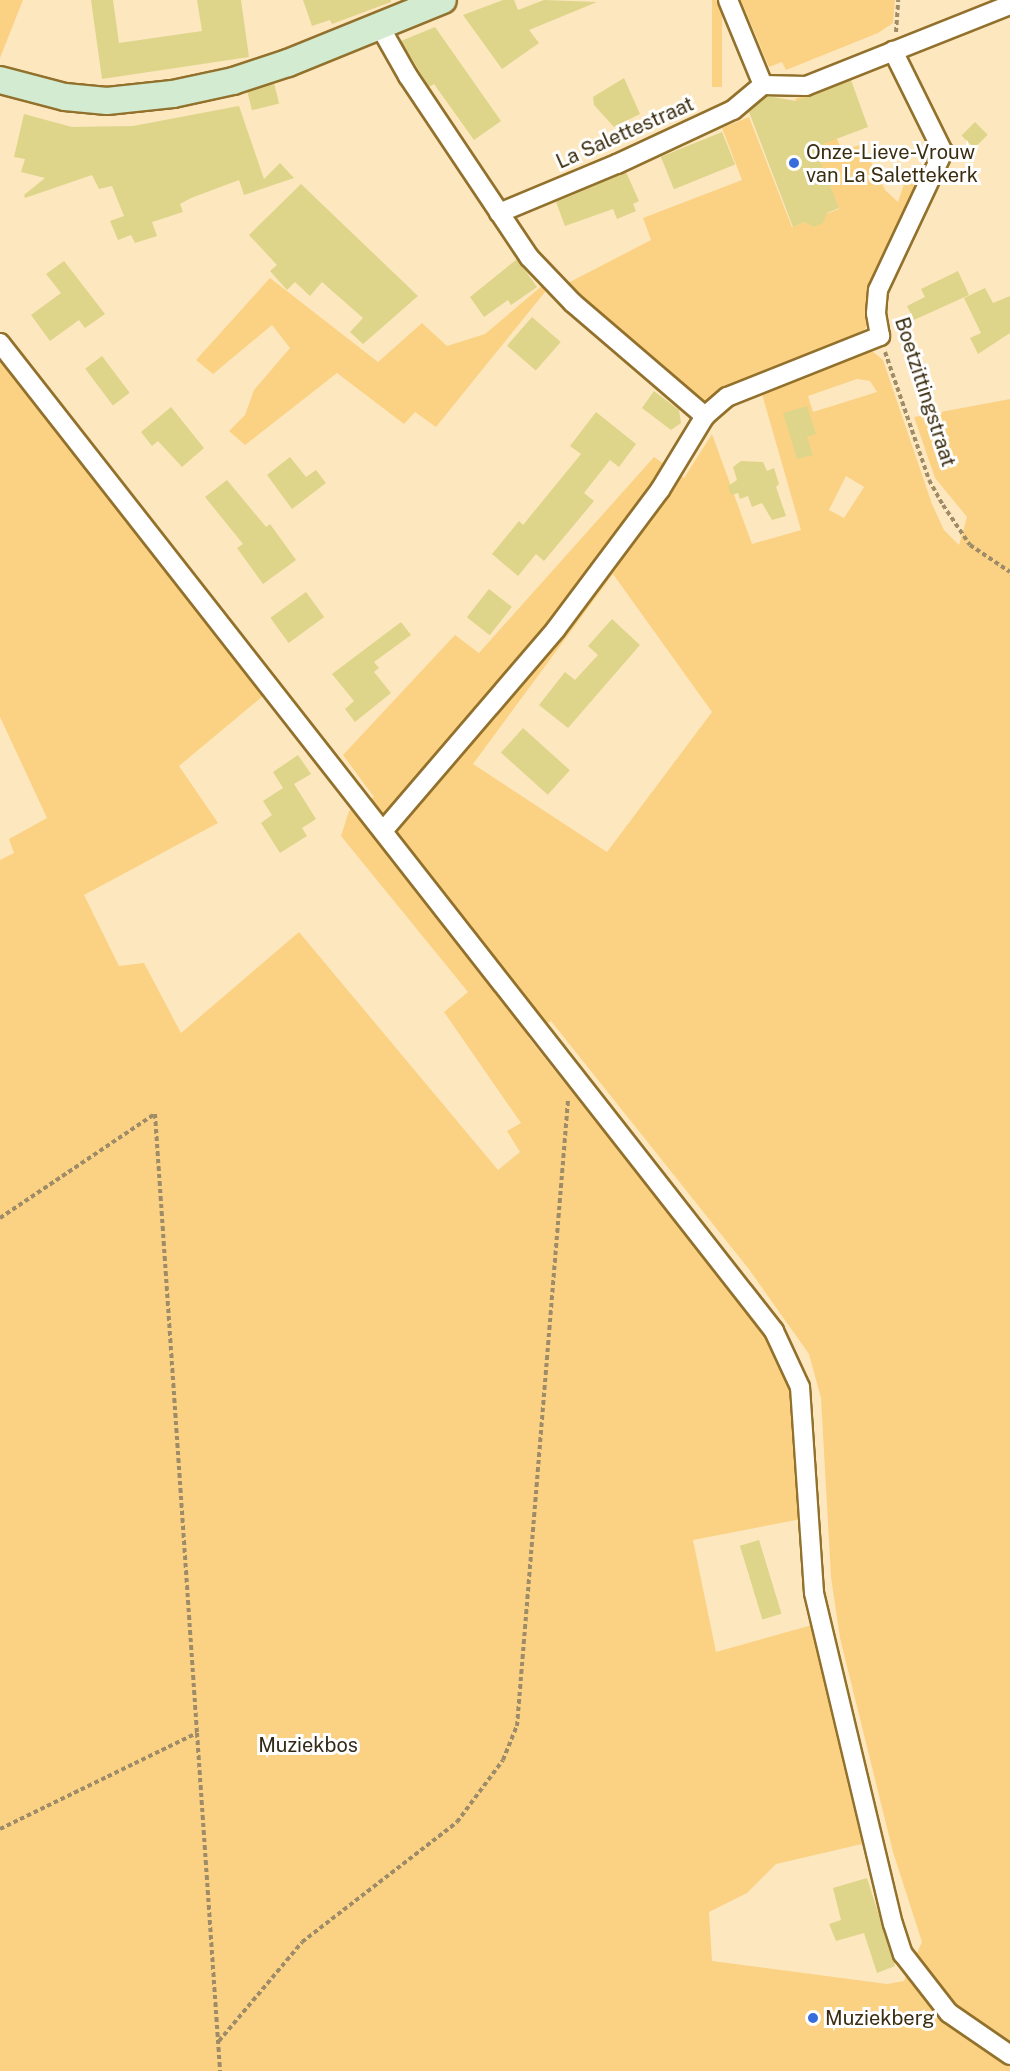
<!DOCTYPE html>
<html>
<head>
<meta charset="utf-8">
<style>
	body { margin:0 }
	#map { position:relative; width:1010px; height:2071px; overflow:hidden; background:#fde7bf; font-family:"Public Sans",sans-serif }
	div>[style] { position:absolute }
	.green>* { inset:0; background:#fbd284; transform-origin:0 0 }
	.building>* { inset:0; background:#ded58a; transform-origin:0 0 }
	.path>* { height:4px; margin-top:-2px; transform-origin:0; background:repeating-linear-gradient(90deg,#9e8c69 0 4.5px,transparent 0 7.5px) }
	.roads { filter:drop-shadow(2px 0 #92712c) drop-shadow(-2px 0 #92712c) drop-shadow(0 2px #92712c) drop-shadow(0 -2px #92712c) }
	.street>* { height:18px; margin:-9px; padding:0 9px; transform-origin:9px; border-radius:9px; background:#fff }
	.secondary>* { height:26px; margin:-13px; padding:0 13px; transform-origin:13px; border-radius:13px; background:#d3ecd1 }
	.dots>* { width:16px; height:16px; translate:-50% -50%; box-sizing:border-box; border:3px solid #fff; border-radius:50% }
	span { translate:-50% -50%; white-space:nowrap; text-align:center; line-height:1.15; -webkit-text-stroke:6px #fff; paint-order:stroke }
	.street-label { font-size:20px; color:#3b2d10 }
	.poi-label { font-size:20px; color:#3b2d10 }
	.left { translate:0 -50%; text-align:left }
	.park-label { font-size:20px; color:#332a18 }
</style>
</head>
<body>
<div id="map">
	<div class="green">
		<div style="clip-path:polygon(0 0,23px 0,0 58px)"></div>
		<div style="left:712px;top:0;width:10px;height:87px"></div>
		<div style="clip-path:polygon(741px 0,895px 0,893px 23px,878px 33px,786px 70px,782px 62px,769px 67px)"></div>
		<div style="clip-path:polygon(817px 90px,842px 151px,862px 144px,885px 190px,898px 202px,908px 172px,926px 179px,871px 321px,860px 335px,705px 402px,566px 284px,651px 240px,643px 218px,742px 180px,722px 128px,749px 117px,792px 227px,839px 209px,795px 99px)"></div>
		<div style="clip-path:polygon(270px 278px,378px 362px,422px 323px,447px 346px,485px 334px,543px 285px,545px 292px,436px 427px,415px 412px,404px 424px,337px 373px,245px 445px,229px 431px,245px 415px,254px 390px,290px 348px,272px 325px,213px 374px,196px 360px)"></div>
		<div style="clip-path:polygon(evenodd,872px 351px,883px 360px,932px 504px,944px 530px,959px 545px,967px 517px,935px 478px,914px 417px,1010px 399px,1010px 2071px,0 2071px,0 860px,14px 853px,9px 839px,47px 818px,0 717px,0 352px,263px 696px,179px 766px,218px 823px,84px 895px,119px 966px,144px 963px,181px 1033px,299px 932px,498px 1170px,520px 1152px,507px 1131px,521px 1123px,444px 1012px,468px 992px,341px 836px,349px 811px,374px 797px,343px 755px,455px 635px,479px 653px,654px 457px,684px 478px,712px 434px,752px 544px,801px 530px,762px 394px,872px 351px,857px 379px,870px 381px,877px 392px,813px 412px,808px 396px,857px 379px,872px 351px,846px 476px,864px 487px,844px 518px,829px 510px,846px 476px,872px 351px,613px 574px,712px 712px,607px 852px,473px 764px,613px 574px,872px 351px,551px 1021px,748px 1268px,809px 1354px,821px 1398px,831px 1577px,840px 1638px,893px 1852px,922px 1942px,904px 1981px,887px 1984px,712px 1961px,709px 1912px,747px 1893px,776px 1864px,862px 1844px,812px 1625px,716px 1652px,693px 1540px,801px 1519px,793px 1393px,783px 1363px,763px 1332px,528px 1037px,551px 1021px)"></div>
	</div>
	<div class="building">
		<div style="clip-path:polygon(91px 0,113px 0,119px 43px,202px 31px,197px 0,241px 0,249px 57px,102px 79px)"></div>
		<div style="clip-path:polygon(303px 0,391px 0,391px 2px,332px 24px,330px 20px,312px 26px)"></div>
		<div style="clip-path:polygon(503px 0,514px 0,518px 10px,544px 0,597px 2px,529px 30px,539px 43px,502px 69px,463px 15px)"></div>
		<div style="clip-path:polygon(435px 27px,501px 121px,474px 140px,434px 84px,429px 87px,401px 41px)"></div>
		<div style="clip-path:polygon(624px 78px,640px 114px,614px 127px,594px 105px,593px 97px)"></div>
		<div style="clip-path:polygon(851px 80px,868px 127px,815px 147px,839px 208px,827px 213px,823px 223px,814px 227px,805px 222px,793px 227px,749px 112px,767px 96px,796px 101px)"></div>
		<div style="left:274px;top:83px;width:21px;height:28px;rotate:76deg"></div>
		<div style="clip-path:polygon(239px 106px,264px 179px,280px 163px,294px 178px,244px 195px,239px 180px,191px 198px,180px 204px,183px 212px,152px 222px,157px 236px,135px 243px,131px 235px,118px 240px,110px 221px,124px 216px,112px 186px,99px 189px,92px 175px,25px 198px,24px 195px,45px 178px,21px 172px,25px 159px,14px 157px,24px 114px,72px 127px,133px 126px)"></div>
		<div style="left:975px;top:122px;width:18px;height:19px;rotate:45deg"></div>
		<div style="left:722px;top:132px;width:35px;height:66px;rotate:68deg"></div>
		<div style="clip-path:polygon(626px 172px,639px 201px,633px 204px,636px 211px,617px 219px,613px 209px,565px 226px,556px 202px)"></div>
		<div style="clip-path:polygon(301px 184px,418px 296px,363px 344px,350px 332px,363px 318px,322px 282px,310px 296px,295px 282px,287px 290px,270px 271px,277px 265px,249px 235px)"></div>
		<div style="clip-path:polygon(517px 259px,537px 287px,511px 305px,508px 300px,484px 317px,470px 297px)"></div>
		<div style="clip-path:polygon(64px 261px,105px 314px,85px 328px,79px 320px,50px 341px,31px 315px,61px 293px,46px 274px)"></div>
		<div style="clip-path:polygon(958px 271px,969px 295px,914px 320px,907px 306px,925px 297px,921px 289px)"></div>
		<div style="clip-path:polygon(985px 288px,993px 303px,1010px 296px,1010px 333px,978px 354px,970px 338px,981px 333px,964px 298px)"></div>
		<div style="left:532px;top:317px;width:38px;height:38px;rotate:41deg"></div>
		<div style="left:102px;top:356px;width:46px;height:21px;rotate:53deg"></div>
		<div style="clip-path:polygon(654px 391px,679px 410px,681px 423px,671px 430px,642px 408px)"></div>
		<div style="clip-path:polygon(807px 406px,816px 434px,807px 437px,813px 455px,797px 459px,783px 413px)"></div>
		<div style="clip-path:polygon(171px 407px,204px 448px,182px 467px,158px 441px,152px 446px,141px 432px)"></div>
		<div style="clip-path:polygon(596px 412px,636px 444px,619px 467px,610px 460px,584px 493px,594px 501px,544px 561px,536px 554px,518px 576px,492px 554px,519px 521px,523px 525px,581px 454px,570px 446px)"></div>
		<div style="clip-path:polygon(290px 457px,306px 477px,316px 470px,326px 483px,292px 509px,267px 475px)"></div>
		<div style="clip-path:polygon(741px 461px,763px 462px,767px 471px,774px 468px,779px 484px,776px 487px,786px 516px,772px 520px,762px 503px,752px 507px,748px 496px,740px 499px,738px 493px,731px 495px,728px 486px,737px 480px,733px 467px)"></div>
		<div style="clip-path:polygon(227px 480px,266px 527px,270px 524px,296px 560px,263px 584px,237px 548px,243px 544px,205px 497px)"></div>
		<div style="left:489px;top:589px;width:29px;height:36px;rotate:38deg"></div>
		<div style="left:306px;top:592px;width:31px;height:44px;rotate:54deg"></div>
		<div style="clip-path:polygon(612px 619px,640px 645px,568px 728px,539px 705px,565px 672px,575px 680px,598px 655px,588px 646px)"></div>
		<div style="clip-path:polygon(401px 622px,411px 635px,374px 662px,379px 668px,374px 672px,391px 693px,355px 722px,345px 709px,354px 701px,332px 674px)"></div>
		<div style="left:523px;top:728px;width:63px;height:33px;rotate:42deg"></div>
		<div style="clip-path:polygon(298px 755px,311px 774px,294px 784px,316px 819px,302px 828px,307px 836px,280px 853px,261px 823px,272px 815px,263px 801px,283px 788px,273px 772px)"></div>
		<div style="left:759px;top:1540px;width:77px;height:20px;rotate:73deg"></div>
		<div style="clip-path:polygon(867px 1878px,895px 1966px,877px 1973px,864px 1933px,836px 1941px,829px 1924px,841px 1920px,833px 1888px)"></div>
	</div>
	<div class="path">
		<div style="left:896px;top:32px;width:32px;rotate:-86deg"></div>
		<div style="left:885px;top:352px;width:135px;rotate:71deg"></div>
		<div style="left:929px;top:480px;width:29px;rotate:61deg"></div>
		<div style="left:943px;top:505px;width:48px;rotate:56deg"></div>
		<div style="left:970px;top:545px;width:48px;rotate:34deg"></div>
		<div style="left:0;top:1218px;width:187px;rotate:-33.9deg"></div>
		<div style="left:155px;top:1114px;width:620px;rotate:86.12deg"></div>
		<div style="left:0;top:1829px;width:219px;rotate:-26deg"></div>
		<div style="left:197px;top:1733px;width:339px;rotate:86.1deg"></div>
		<div style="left:219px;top:2041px;width:129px;rotate:-50deg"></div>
		<div style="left:302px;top:1942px;width:196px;rotate:-37.7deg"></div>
		<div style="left:457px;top:1822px;width:77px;rotate:-53.4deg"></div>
		<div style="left:503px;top:1760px;width:37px;rotate:-68deg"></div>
		<div style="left:517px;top:1726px;width:628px;rotate:-85.34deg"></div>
	</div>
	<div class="roads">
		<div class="street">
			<div style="left:728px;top:0;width:92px;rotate:67.6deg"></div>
			<div style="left:379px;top:25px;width:59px;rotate:60.4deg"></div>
			<div style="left:408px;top:76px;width:218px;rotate:56.2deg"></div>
			<div style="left:529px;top:257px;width:64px;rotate:46.3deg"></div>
			<div style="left:573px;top:303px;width:174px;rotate:40.6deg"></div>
			<div style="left:763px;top:85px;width:43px;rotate:1.3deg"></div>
			<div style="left:806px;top:86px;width:219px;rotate:-21.7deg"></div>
			<div style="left:499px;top:213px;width:128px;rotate:-22.6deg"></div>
			<div style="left:617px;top:164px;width:128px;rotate:-25deg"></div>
			<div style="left:733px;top:110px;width:39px;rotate:-40deg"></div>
			<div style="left:0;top:343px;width:1255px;rotate:51.92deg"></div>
			<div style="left:774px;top:1331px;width:62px;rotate:65.1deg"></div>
			<div style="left:800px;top:1387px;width:206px;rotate:86.1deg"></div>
			<div style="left:814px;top:1593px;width:340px;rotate:76.6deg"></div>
			<div style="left:893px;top:1924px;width:32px;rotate:72deg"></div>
			<div style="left:903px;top:1954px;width:75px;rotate:52.1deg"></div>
			<div style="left:949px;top:2013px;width:74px;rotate:34.5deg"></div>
			<div style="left:383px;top:831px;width:266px;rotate:-49.4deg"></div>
			<div style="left:556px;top:629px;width:174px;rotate:-53.2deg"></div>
			<div style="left:660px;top:490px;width:87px;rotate:-58.7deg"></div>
			<div style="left:705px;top:416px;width:29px;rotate:-41deg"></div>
			<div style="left:727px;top:397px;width:165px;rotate:-21.7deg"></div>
			<div style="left:880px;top:336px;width:23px;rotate:-100deg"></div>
			<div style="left:876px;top:313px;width:23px;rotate:-85deg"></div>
			<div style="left:878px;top:290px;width:153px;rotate:-64.8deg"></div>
			<div style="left:943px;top:152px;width:113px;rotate:-116.3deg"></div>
		</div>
		<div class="secondary">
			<div style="left:0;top:80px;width:67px;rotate:14.7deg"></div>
			<div style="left:65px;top:97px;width:42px;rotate:5.4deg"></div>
			<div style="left:107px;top:101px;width:66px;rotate:-6.1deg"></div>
			<div style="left:173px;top:94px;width:61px;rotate:-12.2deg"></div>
			<div style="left:233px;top:81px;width:58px;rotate:-18.1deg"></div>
			<div style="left:288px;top:63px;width:167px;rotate:-22.1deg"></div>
		</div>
	</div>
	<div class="dots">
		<div style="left:794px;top:163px;background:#366cdb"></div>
		<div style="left:813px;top:2018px;background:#366cdb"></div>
	</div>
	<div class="street-label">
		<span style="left:625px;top:133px;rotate:-24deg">La Salettestraat</span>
		<span style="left:925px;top:392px;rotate:72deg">Boetzittingstraat</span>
	</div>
	<div class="poi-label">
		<span class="left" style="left:806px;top:164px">Onze-Lieve-Vrouw<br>van La Salettekerk</span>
		<span class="left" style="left:825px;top:2018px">Muziekberg</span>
	</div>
	<div class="park-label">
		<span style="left:308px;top:1745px">Muziekbos</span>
	</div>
</div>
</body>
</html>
